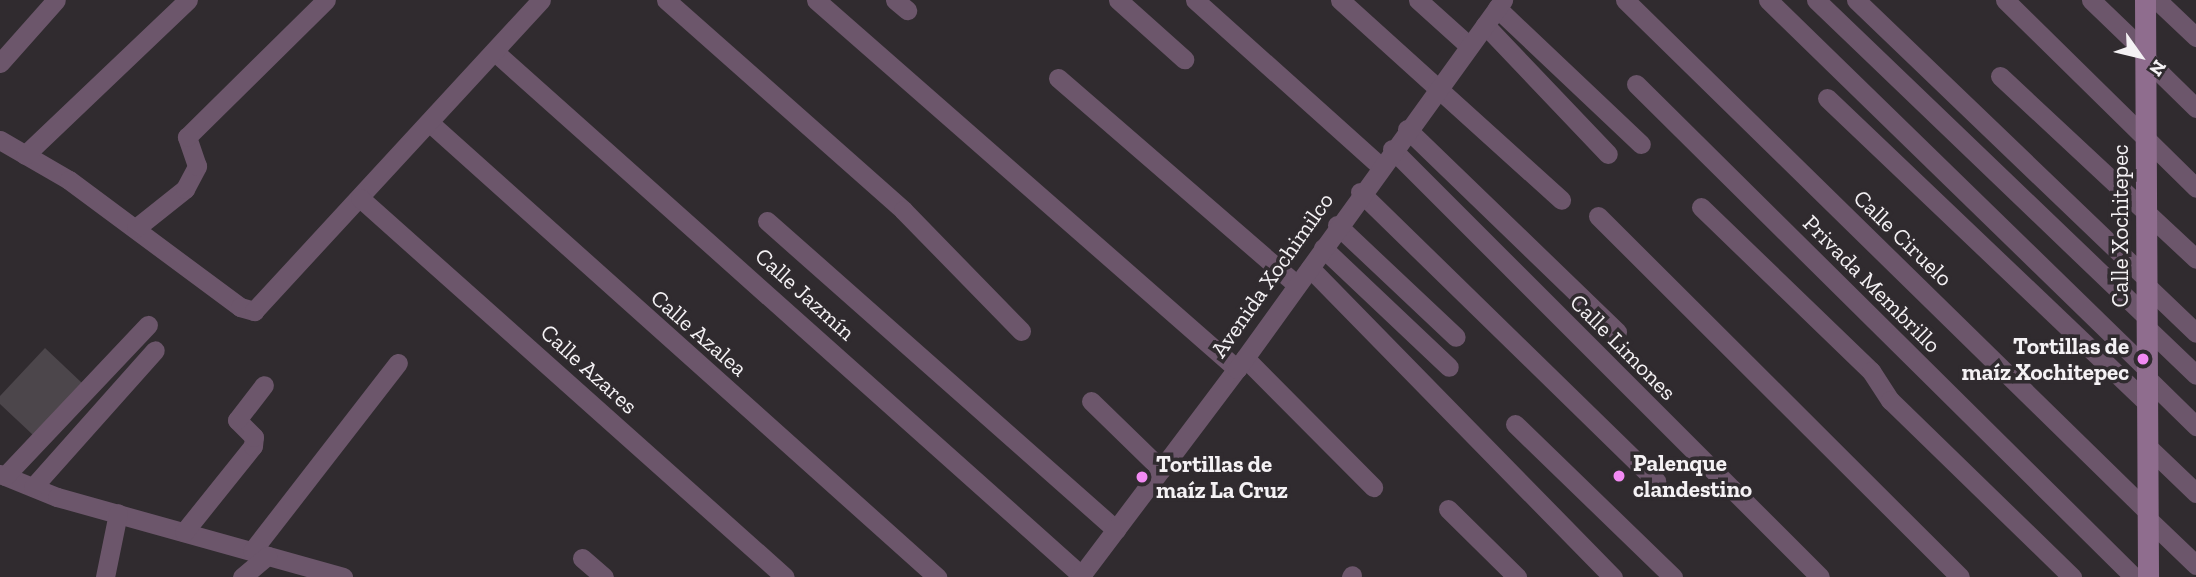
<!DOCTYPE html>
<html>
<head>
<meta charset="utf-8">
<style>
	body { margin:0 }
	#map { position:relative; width:2196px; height:577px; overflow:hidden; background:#302b2f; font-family:"Zilla Slab",serif }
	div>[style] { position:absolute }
	.building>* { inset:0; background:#4c464b }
	.street>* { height:19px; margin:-9.5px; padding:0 9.5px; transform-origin:9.5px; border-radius:9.5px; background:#6c566b }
	.secondary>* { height:21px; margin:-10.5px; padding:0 10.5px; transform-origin:10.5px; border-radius:10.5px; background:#8f6d8e }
	.dots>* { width:19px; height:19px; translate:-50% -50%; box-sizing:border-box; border:4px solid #302b2f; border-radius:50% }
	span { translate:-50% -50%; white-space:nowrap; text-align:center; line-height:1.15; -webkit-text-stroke:7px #302b2f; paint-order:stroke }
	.street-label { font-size:23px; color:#f4f1f4 }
	.poi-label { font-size:23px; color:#f4f1f4; font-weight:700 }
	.right { translate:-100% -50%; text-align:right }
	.left { translate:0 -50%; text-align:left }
	.north { position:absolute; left:2105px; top:21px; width:70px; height:70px; -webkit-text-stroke:5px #302b2f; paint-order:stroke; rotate:124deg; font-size:19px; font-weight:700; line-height:28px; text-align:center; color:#f4f1f4 }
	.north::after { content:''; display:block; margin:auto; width:24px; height:32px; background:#f4f1f4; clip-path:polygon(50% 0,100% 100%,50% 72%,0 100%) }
</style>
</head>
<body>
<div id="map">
	<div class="building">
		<div style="clip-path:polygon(45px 348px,82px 383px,33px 435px,0 404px,0 396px)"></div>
	</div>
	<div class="street">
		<div style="left:666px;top:0;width:317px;rotate:41.5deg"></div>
		<div style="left:903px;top:210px;width:169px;rotate:45.7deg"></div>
		<div style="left:816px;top:0;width:560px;rotate:41.23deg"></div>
		<div style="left:895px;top:0;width:16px;rotate:40deg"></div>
		<div style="left:1118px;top:0;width:89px;rotate:41.8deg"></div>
		<div style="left:1195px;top:0;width:249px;rotate:41.9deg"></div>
		<div style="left:1340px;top:0;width:298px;rotate:42.1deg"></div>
		<div style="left:1418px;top:0;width:69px;rotate:42deg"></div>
		<div style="left:1625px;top:0;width:730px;rotate:44.39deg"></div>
		<div style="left:1768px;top:0;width:529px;rotate:44.23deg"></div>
		<div style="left:1816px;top:0;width:458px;rotate:43.8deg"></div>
		<div style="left:1856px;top:0;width:402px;rotate:43.8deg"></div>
		<div style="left:2005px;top:0;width:268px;rotate:44.5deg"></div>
		<div style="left:2091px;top:0;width:76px;rotate:43.9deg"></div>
		<div style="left:2157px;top:0;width:54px;rotate:43.5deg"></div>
		<div style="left:1497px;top:8px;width:198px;rotate:43.4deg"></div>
		<div style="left:1485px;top:25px;width:178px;rotate:46.4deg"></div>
		<div style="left:495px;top:52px;width:785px;rotate:41.75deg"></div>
		<div style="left:2146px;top:59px;width:70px;rotate:44.4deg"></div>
		<div style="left:0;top:63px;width:84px;rotate:-48.4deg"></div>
		<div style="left:2000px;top:76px;width:268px;rotate:43deg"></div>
		<div style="left:1058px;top:78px;width:316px;rotate:40.9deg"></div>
		<div style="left:1636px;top:84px;width:701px;rotate:44.71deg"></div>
		<div style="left:1827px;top:98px;width:442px;rotate:43.6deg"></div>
		<div style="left:430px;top:123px;width:681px;rotate:41.84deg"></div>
		<div style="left:1407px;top:129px;width:292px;rotate:44deg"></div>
		<div style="left:0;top:140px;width:80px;rotate:30.1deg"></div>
		<div style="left:69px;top:180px;width:213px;rotate:36.6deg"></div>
		<div style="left:240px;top:307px;width:15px;rotate:16deg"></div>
		<div style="left:254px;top:311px;width:423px;rotate:-47.3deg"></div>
		<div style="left:1392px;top:149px;width:605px;rotate:45deg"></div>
		<div style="left:25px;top:155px;width:225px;rotate:-43.6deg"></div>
		<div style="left:1360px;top:192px;width:414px;rotate:44.3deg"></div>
		<div style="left:360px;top:198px;width:569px;rotate:41.73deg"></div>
		<div style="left:1701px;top:207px;width:236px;rotate:44deg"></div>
		<div style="left:1871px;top:371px;width:35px;rotate:57deg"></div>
		<div style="left:1890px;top:400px;width:254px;rotate:44.2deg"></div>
		<div style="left:1598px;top:216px;width:511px;rotate:44.92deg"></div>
		<div style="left:767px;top:221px;width:466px;rotate:41.5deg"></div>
		<div style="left:1337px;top:225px;width:163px;rotate:43.3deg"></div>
		<div style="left:136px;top:228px;width:63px;rotate:-38.5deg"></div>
		<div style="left:185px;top:189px;width:26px;rotate:-62deg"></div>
		<div style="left:197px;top:166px;width:31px;rotate:-109deg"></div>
		<div style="left:187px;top:137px;width:195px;rotate:-44.6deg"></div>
		<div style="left:1323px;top:248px;width:173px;rotate:43.4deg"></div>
		<div style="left:1310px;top:268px;width:433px;rotate:45.6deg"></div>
		<div style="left:2146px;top:285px;width:69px;rotate:43.8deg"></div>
		<div style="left:2146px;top:327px;width:69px;rotate:43.8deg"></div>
		<div style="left:1245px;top:358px;width:182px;rotate:45.2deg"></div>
		<div style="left:2147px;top:378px;width:69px;rotate:44.4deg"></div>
		<div style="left:1091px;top:401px;width:98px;rotate:44.2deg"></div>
		<div style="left:1515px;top:424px;width:220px;rotate:44.1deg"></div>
		<div style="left:2147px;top:446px;width:68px;rotate:43.8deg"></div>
		<div style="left:0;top:474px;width:61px;rotate:22deg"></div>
		<div style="left:57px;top:497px;width:297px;rotate:15.6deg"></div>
		<div style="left:5px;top:476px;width:208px;rotate:-46.6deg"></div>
		<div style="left:33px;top:487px;width:183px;rotate:-48.3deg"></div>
		<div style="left:1448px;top:509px;width:97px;rotate:44.6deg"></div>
		<div style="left:2147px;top:518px;width:68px;rotate:43.8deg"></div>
		<div style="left:184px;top:532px;width:110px;rotate:-51.3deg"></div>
		<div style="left:253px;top:446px;width:9px;rotate:-84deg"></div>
		<div style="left:254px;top:437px;width:24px;rotate:-135deg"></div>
		<div style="left:237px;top:420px;width:44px;rotate:-52.4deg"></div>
		<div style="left:252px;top:551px;width:238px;rotate:-52.2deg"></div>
		<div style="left:582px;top:558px;width:29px;rotate:41deg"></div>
		<div style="left:105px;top:577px;width:65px;rotate:-78.5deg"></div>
		<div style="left:242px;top:577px;width:33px;rotate:-40deg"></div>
		<div style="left:1080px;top:577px;width:261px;rotate:-53deg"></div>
		<div style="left:1237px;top:369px;width:455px;rotate:-54.2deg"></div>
		<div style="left:1351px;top:577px;width:2px;rotate:-63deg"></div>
	</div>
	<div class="secondary">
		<div style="left:2145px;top:0;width:577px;rotate:89.7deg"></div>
	</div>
	<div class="dots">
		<div style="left:2143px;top:359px;background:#f28af3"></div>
		<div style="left:1619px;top:476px;background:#f28af3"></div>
		<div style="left:1142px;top:477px;background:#f28af3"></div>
	</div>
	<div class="street-label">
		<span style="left:2120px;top:226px;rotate:-90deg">Calle Xochitepec</span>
		<span style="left:1903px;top:238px;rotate:44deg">Calle Ciruelo</span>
		<span style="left:1272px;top:275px;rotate:-55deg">Avenida Xochimilco</span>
		<span style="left:1872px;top:284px;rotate:45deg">Privada Membrillo</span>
		<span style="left:805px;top:294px;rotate:42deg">Calle Jazmín</span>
		<span style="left:699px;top:333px;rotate:41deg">Calle Azalea</span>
		<span style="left:1623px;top:347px;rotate:45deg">Calle Limones</span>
		<span style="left:589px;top:369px;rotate:42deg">Calle Azares</span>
	</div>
	<div class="poi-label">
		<span class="right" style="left:2129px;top:359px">Tortillas de<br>maíz Xochitepec</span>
		<span class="left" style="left:1633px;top:476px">Palenque<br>clandestino</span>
		<span class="left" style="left:1156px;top:477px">Tortillas de<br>maíz La Cruz</span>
	</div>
	<div class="north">N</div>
</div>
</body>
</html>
